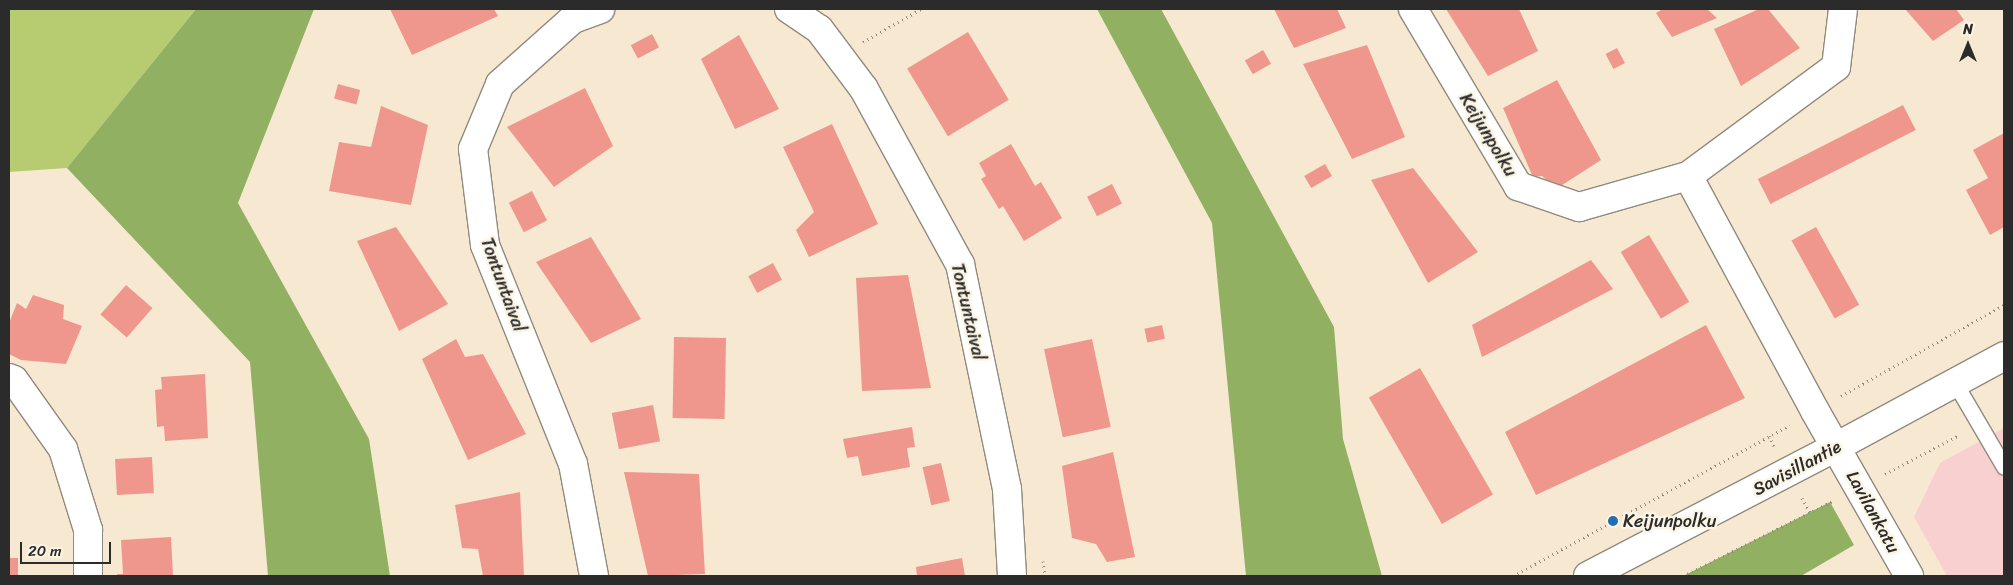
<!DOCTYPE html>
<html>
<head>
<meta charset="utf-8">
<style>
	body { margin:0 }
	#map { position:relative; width:2013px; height:585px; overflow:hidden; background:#f7e8d1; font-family:Sriracha,sans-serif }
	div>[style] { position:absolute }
	.built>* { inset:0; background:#f7d0cf }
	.green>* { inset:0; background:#b7cc70 }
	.forest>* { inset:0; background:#91b062 }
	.building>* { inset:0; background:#ef978d; transform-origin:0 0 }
	.path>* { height:3px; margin-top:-1.5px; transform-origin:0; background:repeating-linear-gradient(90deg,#918a7e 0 1px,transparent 0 5px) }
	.roads { filter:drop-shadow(1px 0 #918a7e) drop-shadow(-1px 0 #918a7e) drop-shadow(0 1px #918a7e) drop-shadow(0 -1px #918a7e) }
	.service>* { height:15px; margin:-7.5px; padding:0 7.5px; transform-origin:7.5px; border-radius:7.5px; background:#fff }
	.minor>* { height:28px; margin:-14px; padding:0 14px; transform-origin:14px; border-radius:14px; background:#fff }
	.tertiary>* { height:28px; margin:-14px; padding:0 14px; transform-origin:14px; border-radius:14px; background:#fff }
	.dots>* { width:14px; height:14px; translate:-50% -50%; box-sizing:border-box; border:2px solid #fcf5e5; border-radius:50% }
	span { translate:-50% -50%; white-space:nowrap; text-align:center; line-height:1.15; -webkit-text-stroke:5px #fcf5e5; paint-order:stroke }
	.street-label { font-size:18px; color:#2b2b2b }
	.poi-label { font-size:18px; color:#2b2b2b }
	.left { translate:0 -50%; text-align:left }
	.frame { position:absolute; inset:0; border:10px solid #2b2b2b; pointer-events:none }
	.north { position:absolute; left:1943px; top:20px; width:50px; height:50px; -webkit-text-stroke:4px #fcf5e5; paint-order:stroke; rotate:0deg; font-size:14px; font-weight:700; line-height:20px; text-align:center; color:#2b2b2b }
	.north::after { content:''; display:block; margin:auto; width:18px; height:22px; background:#2b2b2b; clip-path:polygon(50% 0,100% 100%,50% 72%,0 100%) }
	.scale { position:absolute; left:20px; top:542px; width:91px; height:22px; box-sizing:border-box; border:2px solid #2b2b2b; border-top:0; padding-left:6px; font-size:15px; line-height:18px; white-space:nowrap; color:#2b2b2b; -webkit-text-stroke:4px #fcf5e5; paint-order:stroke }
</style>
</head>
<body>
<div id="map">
	<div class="built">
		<div style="clip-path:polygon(2004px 428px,2004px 576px,1947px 576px,1914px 517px,1940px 463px)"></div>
	</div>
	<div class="green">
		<div style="clip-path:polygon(9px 9px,196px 9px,67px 168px,9px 172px)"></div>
	</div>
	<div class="forest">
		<div style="clip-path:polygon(196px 9px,314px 9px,238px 203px,369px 439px,390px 576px,268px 576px,250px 362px,67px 168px)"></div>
		<div style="clip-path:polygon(1097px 9px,1161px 9px,1334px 327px,1343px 439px,1382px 576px,1246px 576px,1212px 223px)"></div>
		<div style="clip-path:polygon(1830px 502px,1854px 545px,1801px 576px,1683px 576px)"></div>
	</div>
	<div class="building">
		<div style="clip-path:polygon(390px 9px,494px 9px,498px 16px,412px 55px)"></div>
		<div style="clip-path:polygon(1274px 9px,1337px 9px,1346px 28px,1294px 48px)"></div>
		<div style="clip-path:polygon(1446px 9px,1519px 9px,1538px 51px,1488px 76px)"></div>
		<div style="clip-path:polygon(1663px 9px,1707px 9px,1717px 18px,1672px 37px,1656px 13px)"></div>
		<div style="clip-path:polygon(1759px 9px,1768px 9px,1800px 48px,1741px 86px,1714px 29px)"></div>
		<div style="clip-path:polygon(1905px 9px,1956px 9px,1964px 20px,1933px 41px)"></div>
		<div style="left:968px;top:32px;width:79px;height:71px;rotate:59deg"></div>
		<div style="left:652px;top:34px;width:15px;height:24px;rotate:62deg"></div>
		<div style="clip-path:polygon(739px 35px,779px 109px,735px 129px,701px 59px)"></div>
		<div style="clip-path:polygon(1367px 45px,1405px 137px,1352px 159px,1303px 64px)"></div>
		<div style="left:1617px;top:48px;width:17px;height:13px;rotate:62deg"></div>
		<div style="left:1263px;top:50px;width:16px;height:21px;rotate:60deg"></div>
		<div style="clip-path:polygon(1557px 80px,1601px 160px,1556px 189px,1542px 176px,1533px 177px,1503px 108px)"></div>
		<div style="left:338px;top:84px;width:23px;height:15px;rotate:15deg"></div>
		<div style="clip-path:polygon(585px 88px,613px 146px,554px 187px,507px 127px)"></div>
		<div style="left:1903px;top:105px;width:28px;height:163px;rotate:63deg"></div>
		<div style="clip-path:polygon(381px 106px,428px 125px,411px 205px,329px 191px,339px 142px,371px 147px)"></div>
		<div style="clip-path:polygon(832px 124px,878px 224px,809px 257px,796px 230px,814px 212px,783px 147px)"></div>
		<div style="clip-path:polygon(2004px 133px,2004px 227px,1990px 235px,1966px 190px,1988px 178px,1973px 150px)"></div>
		<div style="clip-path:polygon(1011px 144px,1035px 186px,1041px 182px,1062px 218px,1024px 241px,1003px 206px,999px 209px,981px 179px,986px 176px,979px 163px)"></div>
		<div style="left:1325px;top:164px;width:14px;height:24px;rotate:60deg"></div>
		<div style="clip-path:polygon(1413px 168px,1478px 252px,1428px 283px,1371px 180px)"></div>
		<div style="left:1112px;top:184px;width:22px;height:28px;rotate:63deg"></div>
		<div style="left:532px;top:191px;width:33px;height:26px;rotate:63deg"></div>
		<div style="clip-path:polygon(396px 227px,448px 304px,399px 331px,357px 241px)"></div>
		<div style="left:1816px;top:227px;width:89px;height:28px;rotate:61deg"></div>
		<div style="left:1649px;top:235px;width:78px;height:33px;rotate:59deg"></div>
		<div style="clip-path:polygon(591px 237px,641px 319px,591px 343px,536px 262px)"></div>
		<div style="clip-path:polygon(1591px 260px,1613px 289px,1482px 357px,1472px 325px)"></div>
		<div style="left:773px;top:263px;width:19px;height:28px;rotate:62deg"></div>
		<div style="clip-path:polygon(908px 275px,931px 388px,862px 391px,856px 278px)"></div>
		<div style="left:126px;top:285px;width:35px;height:39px;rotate:41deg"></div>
		<div style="clip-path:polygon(33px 295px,64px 305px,63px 319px,82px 326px,66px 364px,21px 360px,9px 354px,9px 323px,17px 303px,26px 309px)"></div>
		<div style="left:1162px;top:325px;width:14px;height:18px;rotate:78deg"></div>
		<div style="clip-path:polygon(1706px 325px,1745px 398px,1536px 495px,1505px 432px)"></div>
		<div style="left:726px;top:338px;width:81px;height:52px;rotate:91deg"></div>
		<div style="clip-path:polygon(456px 339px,465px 357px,483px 354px,526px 434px,468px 460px,422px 359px)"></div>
		<div style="left:1092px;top:339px;width:90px;height:49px;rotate:78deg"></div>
		<div style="left:1420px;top:368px;width:146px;height:59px;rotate:60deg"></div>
		<div style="clip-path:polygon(205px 374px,208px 438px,165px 441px,164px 426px,157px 427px,155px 390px,162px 389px,161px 377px)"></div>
		<div style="left:653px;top:405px;width:37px;height:42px;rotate:79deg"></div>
		<div style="clip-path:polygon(912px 427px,915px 447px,907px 448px,910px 467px,862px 476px,858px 456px,847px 458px,843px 439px)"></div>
		<div style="clip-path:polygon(1113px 452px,1135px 557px,1107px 562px,1096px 544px,1072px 538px,1062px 466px)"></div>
		<div style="left:152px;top:457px;width:36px;height:37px;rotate:87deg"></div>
		<div style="left:941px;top:463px;width:39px;height:19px;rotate:77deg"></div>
		<div style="clip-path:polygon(624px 472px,699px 474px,705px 574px,648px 576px)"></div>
		<div style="clip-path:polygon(520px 492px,524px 576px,483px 576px,478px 549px,462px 548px,455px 505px)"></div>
		<div style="clip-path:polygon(171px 537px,173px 576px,117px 576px,117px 574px,123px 574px,121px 540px)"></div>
		<div style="left:9px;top:558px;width:9px;height:18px"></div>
		<div style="clip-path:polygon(962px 558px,965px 576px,917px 576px,916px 567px)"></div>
	</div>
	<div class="path">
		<div style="left:863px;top:42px;width:67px;rotate:-29.6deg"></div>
		<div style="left:1841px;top:396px;width:187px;rotate:-29.2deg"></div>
		<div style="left:1769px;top:436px;width:11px;rotate:63deg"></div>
		<div style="left:1885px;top:474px;width:84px;rotate:-27.8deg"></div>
		<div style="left:1802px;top:498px;width:16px;rotate:60deg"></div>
		<div style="left:1043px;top:561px;width:15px;rotate:82deg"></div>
		<div style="left:1513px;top:576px;width:315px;rotate:-28.6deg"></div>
		<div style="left:1683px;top:576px;width:168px;rotate:-26.6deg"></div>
	</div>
	<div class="roads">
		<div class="service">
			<div style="left:1955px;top:383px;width:97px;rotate:59.7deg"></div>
		</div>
		<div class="minor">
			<div style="left:789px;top:9px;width:36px;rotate:34deg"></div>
			<div style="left:819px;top:29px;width:75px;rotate:53.1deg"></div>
			<div style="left:864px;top:89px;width:200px;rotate:61.3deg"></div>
			<div style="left:960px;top:264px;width:230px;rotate:78.2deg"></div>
			<div style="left:1007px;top:489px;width:87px;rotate:86.7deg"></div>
			<div style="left:1413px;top:9px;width:206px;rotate:59.3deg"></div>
			<div style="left:1518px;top:186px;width:65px;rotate:19deg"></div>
			<div style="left:1579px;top:207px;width:113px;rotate:-15.9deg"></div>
			<div style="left:1688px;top:176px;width:184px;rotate:-36.4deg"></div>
			<div style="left:1836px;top:67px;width:58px;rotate:-83.1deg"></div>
			<div style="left:1688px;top:176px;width:267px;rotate:61.6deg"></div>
			<div style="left:1815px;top:411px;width:190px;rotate:60.3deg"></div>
			<div style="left:9px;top:378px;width:5px;rotate:22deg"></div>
			<div style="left:14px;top:380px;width:85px;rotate:54.6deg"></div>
			<div style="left:63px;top:449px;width:85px;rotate:72.8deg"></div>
			<div style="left:88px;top:530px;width:46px;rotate:90deg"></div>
			<div style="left:594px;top:576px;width:114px;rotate:-100.6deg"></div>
			<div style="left:573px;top:464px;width:236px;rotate:-111.9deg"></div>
			<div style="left:485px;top:245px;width:97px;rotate:-97.1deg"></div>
			<div style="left:473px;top:149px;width:70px;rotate:-67.4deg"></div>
			<div style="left:500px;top:84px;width:98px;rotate:-41.7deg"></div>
			<div style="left:573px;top:19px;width:29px;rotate:-20deg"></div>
		</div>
		<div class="tertiary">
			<div style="left:1588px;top:576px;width:280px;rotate:-27.5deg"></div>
			<div style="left:1836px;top:447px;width:191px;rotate:-28.4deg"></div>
		</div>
	</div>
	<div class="dots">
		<div style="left:1613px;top:521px;background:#1f6fb2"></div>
	</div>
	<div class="street-label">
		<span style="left:1488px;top:135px;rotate:59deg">Keijunpolku</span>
		<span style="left:503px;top:285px;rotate:70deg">Tontuntaival</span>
		<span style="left:968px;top:312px;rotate:77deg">Tontuntaival</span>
		<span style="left:1797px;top:468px;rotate:-28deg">Savisillantie</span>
		<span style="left:1873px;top:512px;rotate:61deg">Lavilankatu</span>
	</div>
	<div class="poi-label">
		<span class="left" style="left:1623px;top:521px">Keijunpolku</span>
	</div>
	<div class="frame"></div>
	<div class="north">N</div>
	<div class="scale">20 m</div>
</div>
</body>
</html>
